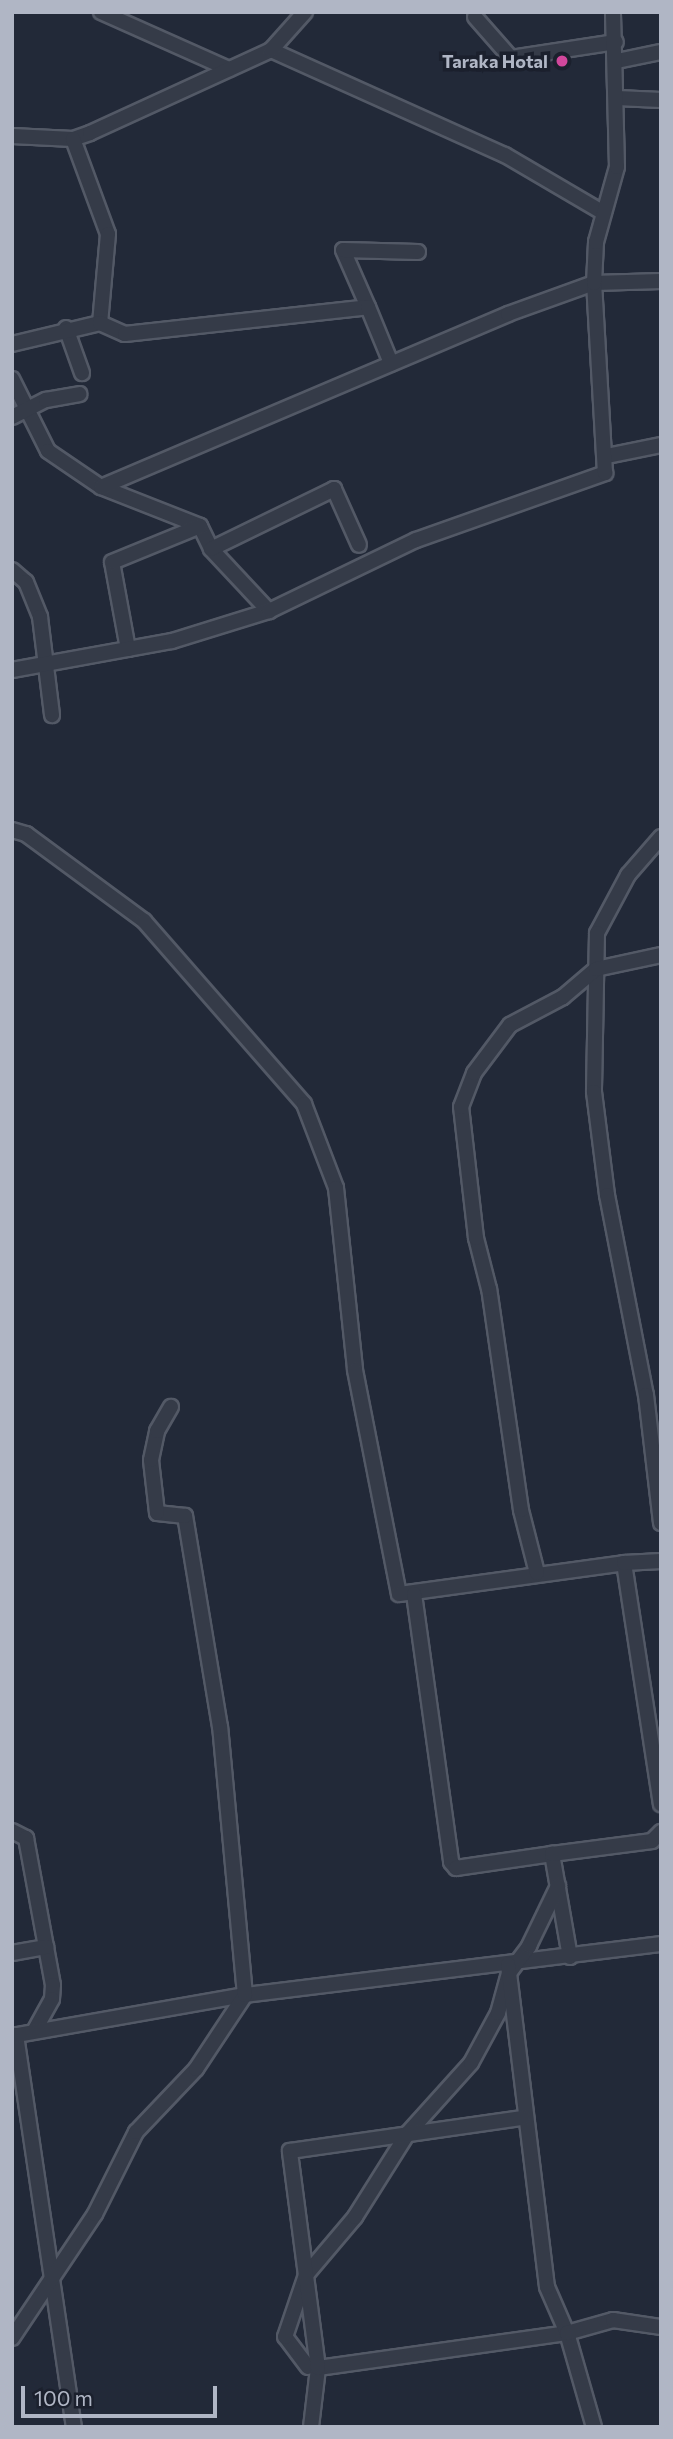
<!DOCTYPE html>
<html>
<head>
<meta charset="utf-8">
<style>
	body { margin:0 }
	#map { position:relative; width:673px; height:2439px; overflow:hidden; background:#222938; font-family:Commissioner,sans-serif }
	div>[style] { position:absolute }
	.roads { filter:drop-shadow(2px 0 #535966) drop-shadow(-2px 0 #535966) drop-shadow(0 2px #535966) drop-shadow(0 -2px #535966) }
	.street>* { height:14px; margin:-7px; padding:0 7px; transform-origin:7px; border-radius:7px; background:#353b48 }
	.dots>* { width:19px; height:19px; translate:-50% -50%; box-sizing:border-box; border:4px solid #1b202d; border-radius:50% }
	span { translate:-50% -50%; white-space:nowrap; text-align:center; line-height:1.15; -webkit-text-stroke:7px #1b202d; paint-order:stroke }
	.poi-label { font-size:18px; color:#b0b6c5; font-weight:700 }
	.right { translate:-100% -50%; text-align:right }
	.frame { position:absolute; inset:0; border:14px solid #b0b6c5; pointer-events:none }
	.scale { position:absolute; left:21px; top:2386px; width:196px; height:32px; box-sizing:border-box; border:4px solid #b0b6c5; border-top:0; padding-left:9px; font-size:21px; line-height:24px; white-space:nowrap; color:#b0b6c5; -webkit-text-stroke:5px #1b202d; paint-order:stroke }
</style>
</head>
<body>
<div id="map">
	<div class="roads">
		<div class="street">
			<div style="left:101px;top:12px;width:140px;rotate:24deg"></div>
			<div style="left:475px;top:17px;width:55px;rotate:48.7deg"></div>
			<div style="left:511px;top:58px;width:106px;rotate:-8.7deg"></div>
			<div style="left:271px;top:50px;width:256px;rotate:24.2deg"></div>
			<div style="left:505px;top:155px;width:113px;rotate:30.4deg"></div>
			<div style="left:617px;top:61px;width:45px;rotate:-11.6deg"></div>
			<div style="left:617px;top:98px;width:44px;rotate:2.6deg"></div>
			<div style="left:12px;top:136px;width:61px;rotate:2.8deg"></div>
			<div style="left:73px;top:139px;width:18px;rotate:-19deg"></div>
			<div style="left:90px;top:133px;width:199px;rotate:-24.6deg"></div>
			<div style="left:271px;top:50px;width:51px;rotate:-48.2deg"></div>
			<div style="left:73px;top:139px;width:101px;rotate:69.8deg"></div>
			<div style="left:108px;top:234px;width:89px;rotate:95.1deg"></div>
			<div style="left:368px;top:307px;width:62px;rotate:-113.7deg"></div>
			<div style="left:343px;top:250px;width:75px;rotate:1.5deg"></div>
			<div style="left:66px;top:328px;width:48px;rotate:70.4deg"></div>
			<div style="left:12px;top:344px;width:90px;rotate:-13.4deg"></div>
			<div style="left:100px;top:323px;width:27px;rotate:24deg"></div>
			<div style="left:125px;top:334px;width:244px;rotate:-6.3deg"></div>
			<div style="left:368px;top:307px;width:61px;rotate:67.7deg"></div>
			<div style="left:12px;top:379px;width:80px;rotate:63.4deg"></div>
			<div style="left:48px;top:451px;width:64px;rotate:34.2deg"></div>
			<div style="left:101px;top:487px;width:106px;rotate:21.5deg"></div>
			<div style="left:200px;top:526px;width:25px;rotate:64deg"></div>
			<div style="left:211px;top:549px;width:85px;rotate:46.9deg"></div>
			<div style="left:12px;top:417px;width:38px;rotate:-27deg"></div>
			<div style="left:46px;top:400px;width:34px;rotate:-10deg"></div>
			<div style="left:607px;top:456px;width:55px;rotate:-11.5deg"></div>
			<div style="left:101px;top:487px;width:442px;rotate:-23deg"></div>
			<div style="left:508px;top:314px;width:91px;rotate:-19.8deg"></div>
			<div style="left:594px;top:283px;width:67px;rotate:-1.7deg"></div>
			<div style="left:211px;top:549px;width:137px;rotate:-26deg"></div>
			<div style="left:334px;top:489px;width:61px;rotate:65.9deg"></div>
			<div style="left:12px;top:570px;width:18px;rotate:41deg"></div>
			<div style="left:26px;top:582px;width:38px;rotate:68deg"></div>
			<div style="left:40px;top:617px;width:99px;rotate:83deg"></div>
			<div style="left:128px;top:649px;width:88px;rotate:-100.4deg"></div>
			<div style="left:112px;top:562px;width:95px;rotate:-22.2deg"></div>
			<div style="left:12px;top:670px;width:163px;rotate:-10.3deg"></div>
			<div style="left:172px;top:641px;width:102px;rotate:-17.2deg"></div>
			<div style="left:269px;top:611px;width:163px;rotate:-25.8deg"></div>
			<div style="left:416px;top:540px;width:201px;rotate:-19.5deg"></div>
			<div style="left:605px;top:473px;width:190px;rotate:-93.3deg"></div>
			<div style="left:594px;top:283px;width:41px;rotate:-87.2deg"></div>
			<div style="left:596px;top:242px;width:78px;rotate:-74.4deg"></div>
			<div style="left:617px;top:167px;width:155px;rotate:-91.5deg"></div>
			<div style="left:12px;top:830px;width:15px;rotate:16deg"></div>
			<div style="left:26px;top:834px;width:147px;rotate:36.4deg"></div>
			<div style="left:144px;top:921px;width:243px;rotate:48.8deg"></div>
			<div style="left:304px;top:1104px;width:90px;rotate:69.1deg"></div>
			<div style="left:336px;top:1188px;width:183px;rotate:84deg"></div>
			<div style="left:355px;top:1370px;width:228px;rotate:78.9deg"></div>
			<div style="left:399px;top:1594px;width:227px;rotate:-7.8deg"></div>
			<div style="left:624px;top:1563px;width:244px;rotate:81.3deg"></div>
			<div style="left:661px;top:837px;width:50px;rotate:131deg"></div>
			<div style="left:628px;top:875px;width:66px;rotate:118.1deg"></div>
			<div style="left:597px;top:933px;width:159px;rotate:91.1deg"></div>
			<div style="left:594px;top:1092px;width:104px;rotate:82.8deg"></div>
			<div style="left:607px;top:1195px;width:204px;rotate:79deg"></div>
			<div style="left:646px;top:1395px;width:129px;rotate:83.3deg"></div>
			<div style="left:624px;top:1563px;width:37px;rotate:-3deg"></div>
			<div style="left:537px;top:1573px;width:65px;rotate:-104.3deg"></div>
			<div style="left:521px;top:1510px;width:223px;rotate:-98.2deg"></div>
			<div style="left:489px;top:1289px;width:53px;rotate:-104.3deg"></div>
			<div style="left:476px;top:1238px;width:132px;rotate:-96.5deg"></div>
			<div style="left:461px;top:1107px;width:36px;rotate:-69deg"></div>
			<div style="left:474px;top:1073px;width:60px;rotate:-53.1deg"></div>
			<div style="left:510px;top:1025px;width:60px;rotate:-27.8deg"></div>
			<div style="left:563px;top:997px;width:43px;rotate:-40.3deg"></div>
			<div style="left:596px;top:969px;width:66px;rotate:-12.2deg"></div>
			<div style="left:414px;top:1594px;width:271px;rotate:82.1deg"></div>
			<div style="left:451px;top:1862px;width:8px;rotate:50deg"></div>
			<div style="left:456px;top:1868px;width:97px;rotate:-8.3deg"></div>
			<div style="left:12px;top:1831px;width:16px;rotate:27deg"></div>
			<div style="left:26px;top:1838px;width:149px;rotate:79.6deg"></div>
			<div style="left:53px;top:1985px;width:14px;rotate:94deg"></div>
			<div style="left:52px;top:1999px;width:35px;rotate:119deg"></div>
			<div style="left:12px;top:1953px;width:35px;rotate:-10deg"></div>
			<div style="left:570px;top:1957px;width:105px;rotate:-99.9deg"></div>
			<div style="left:552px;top:1854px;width:101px;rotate:-7.4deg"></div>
			<div style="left:652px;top:1841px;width:13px;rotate:-45deg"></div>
			<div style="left:16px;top:2035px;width:396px;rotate:81.6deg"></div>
			<div style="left:12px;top:2036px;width:237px;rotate:-10deg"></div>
			<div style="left:245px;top:1995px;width:419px;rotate:-7deg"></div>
			<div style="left:12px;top:2338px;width:149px;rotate:-56.2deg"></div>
			<div style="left:95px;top:2214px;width:92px;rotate:-63.4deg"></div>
			<div style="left:136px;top:2132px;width:87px;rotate:-46.4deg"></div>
			<div style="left:196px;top:2069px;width:89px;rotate:-56.5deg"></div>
			<div style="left:245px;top:1995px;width:269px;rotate:-95.3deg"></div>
			<div style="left:220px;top:1727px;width:214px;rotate:-99.4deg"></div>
			<div style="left:185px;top:1516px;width:28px;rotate:-174deg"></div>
			<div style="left:157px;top:1513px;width:53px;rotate:-96.5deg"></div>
			<div style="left:151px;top:1460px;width:30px;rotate:-78deg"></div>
			<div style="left:157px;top:1431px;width:28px;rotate:-60deg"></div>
			<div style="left:308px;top:2367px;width:38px;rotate:-127deg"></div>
			<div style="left:285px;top:2337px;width:65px;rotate:-71.3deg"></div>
			<div style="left:306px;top:2275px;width:76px;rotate:-49.8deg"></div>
			<div style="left:355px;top:2217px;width:99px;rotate:-57.8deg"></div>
			<div style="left:408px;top:2133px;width:94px;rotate:-48deg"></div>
			<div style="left:471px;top:2063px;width:57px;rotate:-61.6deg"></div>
			<div style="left:498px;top:2013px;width:41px;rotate:-74.6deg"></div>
			<div style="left:509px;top:1973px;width:34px;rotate:-53deg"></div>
			<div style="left:529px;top:1946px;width:67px;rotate:-64.2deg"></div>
			<div style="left:318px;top:2368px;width:251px;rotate:-8deg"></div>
			<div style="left:567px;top:2333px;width:50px;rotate:-113.5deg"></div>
			<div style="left:547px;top:2287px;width:325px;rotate:-96.9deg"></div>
			<div style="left:311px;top:2427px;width:59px;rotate:-83.2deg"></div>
			<div style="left:318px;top:2368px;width:219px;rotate:-97.4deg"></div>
			<div style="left:290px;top:2151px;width:235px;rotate:-8.1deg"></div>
			<div style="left:594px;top:2427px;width:98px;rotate:-106deg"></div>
			<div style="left:567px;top:2333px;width:48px;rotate:-15.8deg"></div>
			<div style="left:613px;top:2320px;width:49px;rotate:8.3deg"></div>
		</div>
	</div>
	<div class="dots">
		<div style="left:562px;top:61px;background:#d1479c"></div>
	</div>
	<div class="poi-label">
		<span class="right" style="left:548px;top:61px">Taraka Hotal</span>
	</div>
	<div class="frame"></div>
	<div class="scale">100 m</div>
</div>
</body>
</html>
